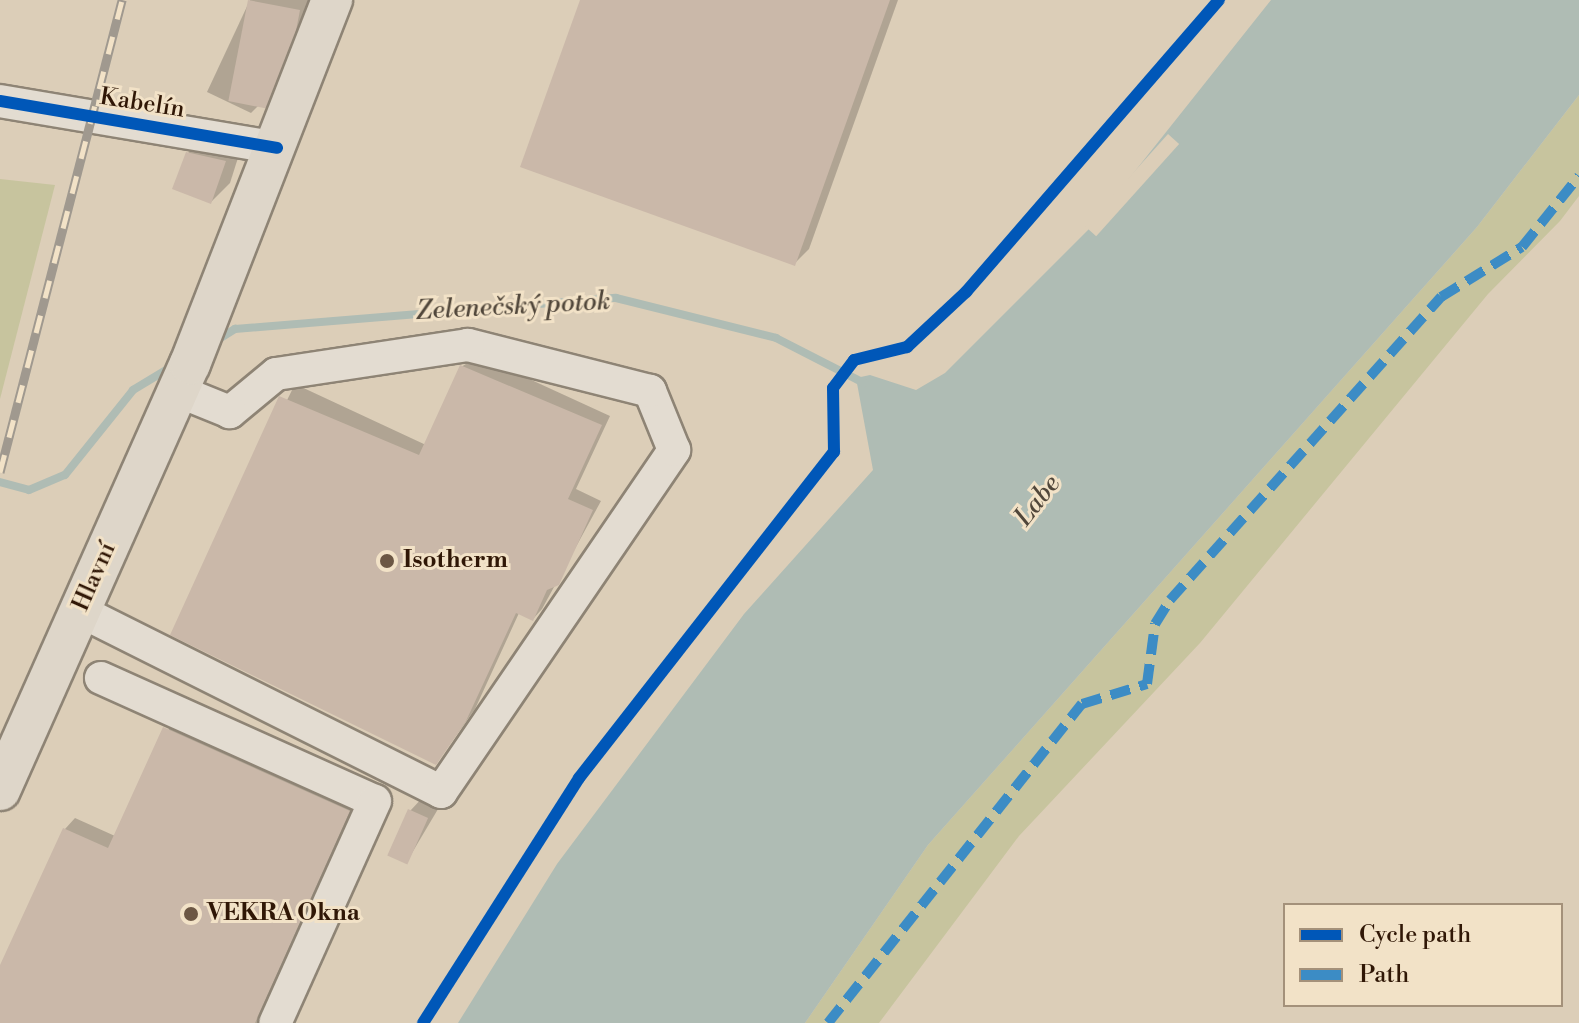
<!DOCTYPE html>
<html>
<head>
<meta charset="utf-8">
<style>
	body { margin:0 }
	#map { position:relative; width:1579px; height:1023px; overflow:hidden; background:#dcceb8; font-family:"Libre Bodoni",serif }
	div>[style] { position:absolute }
	.green>* { inset:0; background:#c7c49e }
	.water>* { inset:0; background:#afbcb4 }
	.pier>* { inset:0; background:#dcceb8; transform-origin:0 0 }
	.shadow>* { inset:0; background:#0003 }
	.stream>* { height:8px; margin:-4px; padding:0 4px; transform-origin:4px; border-radius:4px; background:#afbcb4 }
	.building>* { inset:0; background:#cab8a9; transform-origin:0 0 }
	.roads { filter:drop-shadow(2px 0 #8e8475) drop-shadow(-2px 0 #8e8475) drop-shadow(0 2px #8e8475) drop-shadow(0 -2px #8e8475) }
	.minor>* { height:32px; margin:-16px; padding:0 16px; transform-origin:16px; border-radius:16px; background:#e3dcd1 }
	.major>* { height:40px; margin:-20px; padding:0 20px; transform-origin:20px; border-radius:20px; background:#ded6c9 }
	.rail>* { height:9px; margin-top:-4.5px; transform-origin:0; background:repeating-linear-gradient(90deg,#f2e2c7 0 18px,#a0998f 0 36px); box-sizing:border-box; border-block:2px solid #a0998f }
	.quiet>* { height:10px; margin-top:-5px; transform-origin:0; background:repeating-linear-gradient(90deg,#3c8cc5 0 20px,transparent 0 30px) }
	.cycleway>* { height:12px; margin:-6px; padding:0 6px; transform-origin:6px; border-radius:6px; background:#0057b8 }
	.dots>* { width:22px; height:22px; translate:-50% -50%; box-sizing:border-box; border:4px solid #f2e2c7; border-radius:50% }
	span { translate:-50% -50%; white-space:nowrap; text-align:center; line-height:1.15; -webkit-text-stroke:6px #f2e2c7; paint-order:stroke }
	.street-label { font-size:24px; color:#301706 }
	.poi-label { font-size:24px; color:#301706; font-weight:700 }
	.left { translate:0 -50%; text-align:left }
	.water-label { font-size:26px; color:#50463a; font-style:italic }
	.legend { position:absolute; left:1283px; top:903px; width:280px; height:104px; box-sizing:border-box; background:#f2e2c7; border:2px solid #a4917a; margin:0; padding:10px 14px; list-style:none; font-size:24px; color:#301706 }
	.legend li { display:flex; align-items:center; gap:16px; height:40px }
	.legend b { width:40px; border:2px solid #a4917a }
</style>
</head>
<body>
<div id="map">
	<div class="green">
		<div style="clip-path:polygon(1579px 95px,1579px 196px,1560px 221px,1488px 294px,1200px 643px,1019px 836px,879px 1023px,805px 1023px,928px 845px,1477px 227px)"></div>
		<div style="clip-path:polygon(0 179px,55px 185px,0 399px)"></div>
	</div>
	<div class="water">
		<div style="clip-path:polygon(1271px 0,1579px 0,1579px 95px,1477px 227px,928px 845px,805px 1023px,458px 1023px,557px 864px,744px 614px,873px 470px,856px 378px,870px 375px,916px 390px,945px 373px,1089px 229px)"></div>
	</div>
	<div class="pier">
		<div style="left:1168px;top:134px;width:15px;height:124px;rotate:42deg"></div>
	</div>
	<div class="shadow">
		<div style="clip-path:polygon(250px 0,317px 0,278px 86px,251px 113px,207px 92px)"></div>
		<div style="clip-path:polygon(582px 0,898px 0,809px 249px,795px 263px)"></div>
		<div style="clip-path:polygon(207px 134px,243px 142px,230px 183px,211px 202px,188px 153px)"></div>
		<div style="clip-path:polygon(479px 356px,610px 416px,576px 489px,601px 501px,542px 609px,533px 619px,519px 613px,475px 709px,436px 763px,172px 634px,295px 384px,426px 445px,461px 367px)"></div>
		<div style="clip-path:polygon(175px 717px,359px 800px,259px 1023px,0 1023px,0 970px,65px 829px,75px 818px,115px 836px)"></div>
		<div style="clip-path:polygon(424px 796px,441px 804px,406px 863px,410px 811px)"></div>
	</div>
	<div class="stream">
		<div style="left:214px;top:342px;width:25px;rotate:-32deg"></div>
		<div style="left:235px;top:329px;width:382px;rotate:-4.7deg"></div>
		<div style="left:616px;top:298px;width:165px;rotate:14deg"></div>
		<div style="left:776px;top:338px;width:99px;rotate:27.1deg"></div>
		<div style="left:0;top:482px;width:30px;rotate:15deg"></div>
		<div style="left:29px;top:490px;width:39px;rotate:-23deg"></div>
		<div style="left:65px;top:475px;width:109px;rotate:-51.3deg"></div>
		<div style="left:133px;top:390px;width:44px;rotate:-31.2deg"></div>
	</div>
	<div class="building">
		<div style="left:248px;top:0;width:53px;height:103px;rotate:11deg"></div>
		<div style="clip-path:polygon(580px 0,890px 0,795px 266px,520px 167px)"></div>
		<div style="clip-path:polygon(186px 152px,226px 161px,211px 204px,172px 189px)"></div>
		<div style="clip-path:polygon(460px 365px,602px 425px,568px 499px,593px 510px,559px 585px,547px 590px,533px 621px,516px 613px,466px 721px,436px 765px,170px 635px,279px 396px,419px 455px)"></div>
		<div style="clip-path:polygon(163px 727px,350px 811px,255px 1023px,0 1023px,0 965px,63px 828px,108px 848px)"></div>
		<div style="left:408px;top:809px;width:22px;height:51px;rotate:24deg"></div>
	</div>
	<div class="roads">
		<div class="minor">
			<div style="left:0;top:101px;width:281px;rotate:9.6deg"></div>
			<div style="left:80px;top:611px;width:404px;rotate:26.6deg"></div>
			<div style="left:441px;top:792px;width:414px;rotate:-55.7deg"></div>
			<div style="left:674px;top:450px;width:64px;rotate:-112.1deg"></div>
			<div style="left:650px;top:391px;width:188px;rotate:-165.8deg"></div>
			<div style="left:468px;top:345px;width:194px;rotate:171.4deg"></div>
			<div style="left:276px;top:374px;width:60px;rotate:140.4deg"></div>
			<div style="left:230px;top:412px;width:56px;rotate:-158deg"></div>
			<div style="left:101px;top:678px;width:300px;rotate:24.2deg"></div>
			<div style="left:375px;top:801px;width:243px;rotate:114.2deg"></div>
		</div>
		<div class="major">
			<div style="left:0;top:790px;width:466px;rotate:-66deg"></div>
			<div style="left:190px;top:364px;width:391px;rotate:-68.7deg"></div>
		</div>
	</div>
	<div class="rail">
		<div style="left:0;top:472px;width:488px;rotate:-75.5deg"></div>
	</div>
	<div class="quiet">
		<div style="left:828px;top:1023px;width:408px;rotate:-51.5deg"></div>
		<div style="left:1082px;top:704px;width:68px;rotate:-17.1deg"></div>
		<div style="left:1147px;top:684px;width:61px;rotate:-82.4deg"></div>
		<div style="left:1155px;top:624px;width:28px;rotate:-58deg"></div>
		<div style="left:1170px;top:600px;width:407px;rotate:-48.2deg"></div>
		<div style="left:1441px;top:297px;width:95px;rotate:-31.7deg"></div>
		<div style="left:1522px;top:247px;width:91px;rotate:-51.2deg"></div>
	</div>
	<div class="cycleway">
		<div style="left:0;top:101px;width:281px;rotate:9.6deg"></div>
		<div style="left:423px;top:1023px;width:290px;rotate:-57.5deg"></div>
		<div style="left:579px;top:778px;width:414px;rotate:-52deg"></div>
		<div style="left:834px;top:452px;width:64px;rotate:-90.9deg"></div>
		<div style="left:833px;top:388px;width:35px;rotate:-53deg"></div>
		<div style="left:854px;top:360px;width:55px;rotate:-13.8deg"></div>
		<div style="left:907px;top:347px;width:81px;rotate:-43deg"></div>
		<div style="left:966px;top:292px;width:386px;rotate:-49.1deg"></div>
	</div>
	<div class="dots">
		<div style="left:387px;top:561px;background:#6c5744"></div>
		<div style="left:191px;top:914px;background:#6c5744"></div>
	</div>
	<div class="street-label">
		<span style="left:142px;top:104px;rotate:9deg">Kabelín</span>
		<span style="left:95px;top:577px;rotate:-66deg">Hlavní</span>
	</div>
	<div class="poi-label">
		<span class="left" style="left:403px;top:561px">Isotherm</span>
		<span class="left" style="left:207px;top:914px">VEKRA Okna</span>
	</div>
	<div class="water-label">
		<span style="left:513px;top:307px;rotate:-3deg">Zelenečský potok</span>
		<span style="left:1038px;top:501px;rotate:-52deg">Labe</span>
	</div>
	<ul class="legend">
	<li><b style="height:10px;background:#0057b8"></b>Cycle path</li>
	<li><b style="height:10px;background:#3c8cc5"></b>Path</li>
	</ul>
</div>
</body>
</html>
